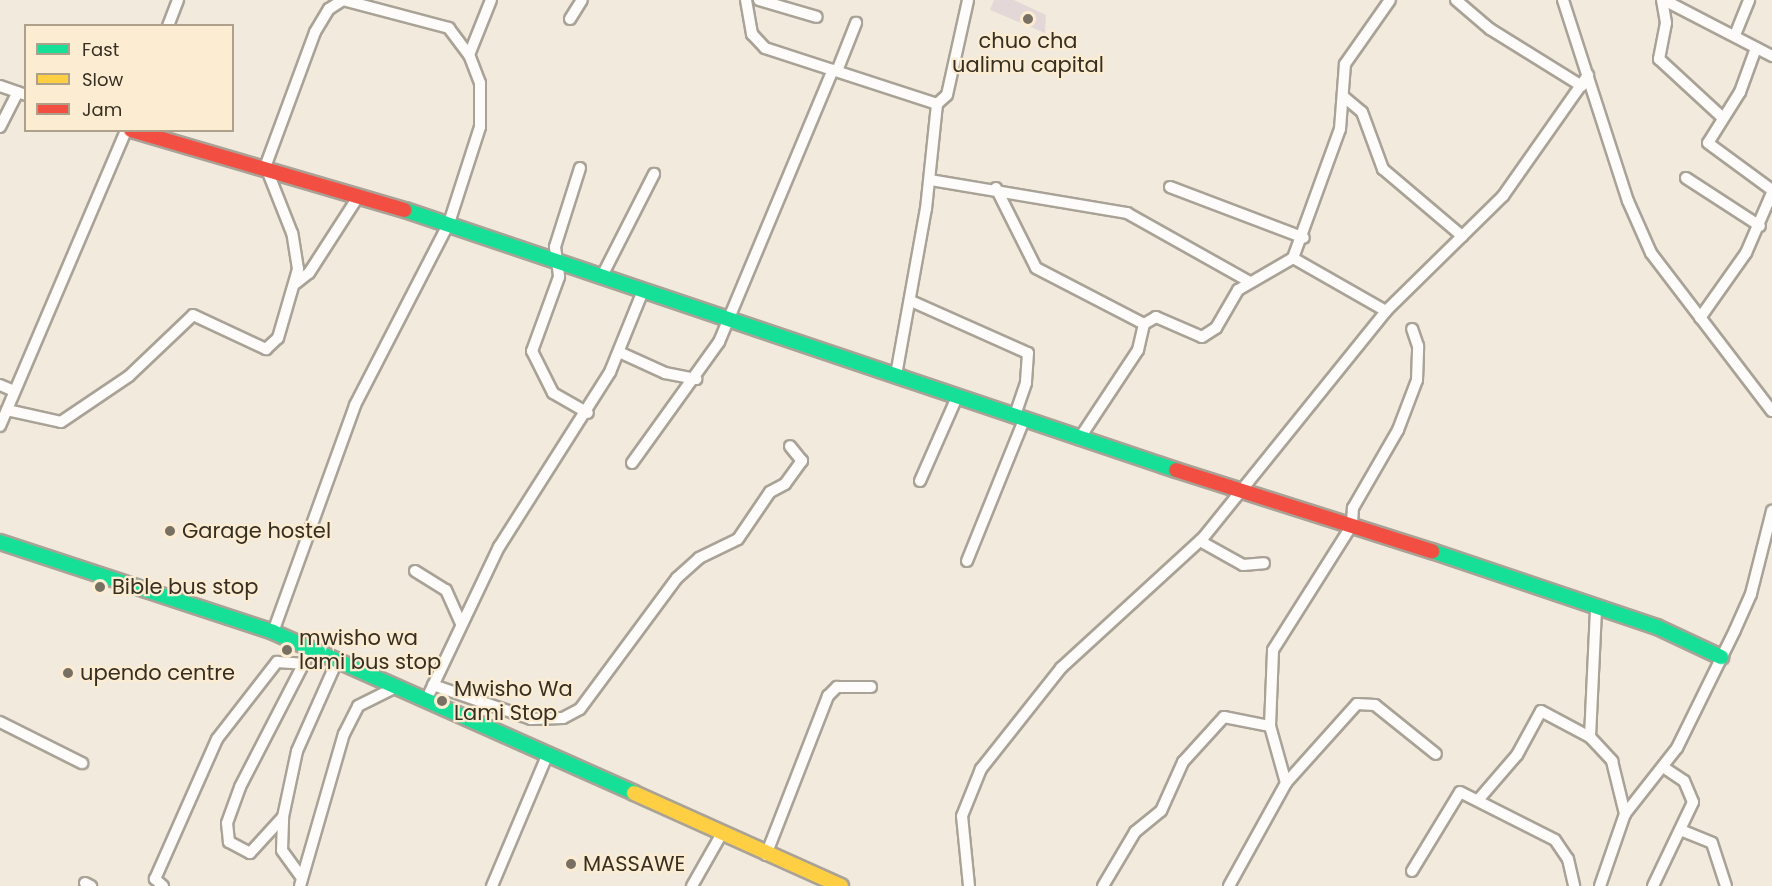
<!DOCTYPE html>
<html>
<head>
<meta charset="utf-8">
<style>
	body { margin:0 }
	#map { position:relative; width:1772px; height:886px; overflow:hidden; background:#f2eadc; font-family:Poppins,sans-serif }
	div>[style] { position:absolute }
	.building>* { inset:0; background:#e3d8d7 }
	.roads { filter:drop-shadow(2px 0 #a9a296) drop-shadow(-2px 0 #a9a296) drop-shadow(0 2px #a9a296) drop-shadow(0 -2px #a9a296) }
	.street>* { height:10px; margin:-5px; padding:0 5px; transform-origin:5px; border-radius:5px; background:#fdfcfa }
	.fast>* { height:14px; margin:-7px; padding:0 7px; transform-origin:7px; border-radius:7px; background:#16e098 }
	.slow>* { height:14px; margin:-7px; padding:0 7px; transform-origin:7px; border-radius:7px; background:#ffcf43 }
	.jam>* { height:14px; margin:-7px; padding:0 7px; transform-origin:7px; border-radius:7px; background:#f24e42 }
	.dots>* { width:16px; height:16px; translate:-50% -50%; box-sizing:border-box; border:3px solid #fcedd2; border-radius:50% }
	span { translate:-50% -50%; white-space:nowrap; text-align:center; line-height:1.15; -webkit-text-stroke:4.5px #fcedd2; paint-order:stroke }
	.poi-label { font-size:21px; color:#362f22 }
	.left { translate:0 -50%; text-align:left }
	.legend { position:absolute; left:24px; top:24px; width:210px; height:108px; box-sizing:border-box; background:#fcedd2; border:2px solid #ada18c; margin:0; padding:8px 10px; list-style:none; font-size:18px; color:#362f22 }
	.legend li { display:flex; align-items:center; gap:12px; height:30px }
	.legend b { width:30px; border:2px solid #ada18c }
</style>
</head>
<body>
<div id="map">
	<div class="building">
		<div style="clip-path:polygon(994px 0,1014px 0,1046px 15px,1045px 33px,990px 10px)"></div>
	</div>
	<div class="roads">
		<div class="street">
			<div style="left:746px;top:0;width:35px;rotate:80deg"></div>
			<div style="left:752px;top:34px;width:19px;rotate:47deg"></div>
			<div style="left:765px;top:48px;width:181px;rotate:18deg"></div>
			<div style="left:759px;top:0;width:60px;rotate:16.3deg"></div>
			<div style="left:1456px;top:0;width:45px;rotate:40.5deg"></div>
			<div style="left:1490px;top:29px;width:108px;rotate:31.8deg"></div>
			<div style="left:1563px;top:0;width:211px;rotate:72.1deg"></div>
			<div style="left:1628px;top:201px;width:57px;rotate:66.1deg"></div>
			<div style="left:1651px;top:253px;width:199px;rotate:52.6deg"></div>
			<div style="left:1662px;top:0;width:23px;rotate:80deg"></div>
			<div style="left:1666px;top:23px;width:37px;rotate:101deg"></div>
			<div style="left:1659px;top:59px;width:87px;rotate:42.7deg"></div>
			<div style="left:1664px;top:0;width:122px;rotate:27.4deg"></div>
			<div style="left:570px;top:19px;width:22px;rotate:-58deg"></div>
			<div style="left:168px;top:26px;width:28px;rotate:-69deg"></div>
			<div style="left:1735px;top:35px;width:38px;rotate:-68deg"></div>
			<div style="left:1756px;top:48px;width:47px;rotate:110deg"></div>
			<div style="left:1740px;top:92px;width:60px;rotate:122.1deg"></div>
			<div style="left:1708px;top:143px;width:79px;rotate:36.3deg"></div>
			<div style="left:469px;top:55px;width:59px;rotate:-68.2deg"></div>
			<div style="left:837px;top:71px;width:52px;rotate:-68.4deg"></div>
			<div style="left:0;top:86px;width:28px;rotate:19deg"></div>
			<div style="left:1344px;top:97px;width:23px;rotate:40deg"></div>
			<div style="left:1362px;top:112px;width:61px;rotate:69.8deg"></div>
			<div style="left:1383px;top:169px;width:104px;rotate:40.3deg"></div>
			<div style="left:0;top:127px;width:39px;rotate:-63deg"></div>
			<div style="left:580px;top:168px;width:83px;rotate:107.6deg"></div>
			<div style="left:555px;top:247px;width:30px;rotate:82deg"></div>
			<div style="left:559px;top:277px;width:79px;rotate:110deg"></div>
			<div style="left:532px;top:351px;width:47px;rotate:63.4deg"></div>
			<div style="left:553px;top:393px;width:40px;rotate:29.7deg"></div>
			<div style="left:264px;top:170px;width:147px;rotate:-69.7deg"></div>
			<div style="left:315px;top:32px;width:27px;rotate:-59deg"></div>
			<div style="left:329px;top:9px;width:17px;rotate:-33deg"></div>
			<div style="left:1686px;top:178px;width:88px;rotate:33deg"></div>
			<div style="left:930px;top:180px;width:200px;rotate:9.5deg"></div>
			<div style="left:1127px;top:213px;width:141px;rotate:29.3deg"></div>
			<div style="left:1170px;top:187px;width:143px;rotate:20.8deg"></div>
			<div style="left:996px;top:188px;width:89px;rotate:63.4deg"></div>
			<div style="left:1036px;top:268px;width:122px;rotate:27.4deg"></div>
			<div style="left:1144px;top:324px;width:27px;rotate:103deg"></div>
			<div style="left:1138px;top:350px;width:107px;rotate:123.5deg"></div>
			<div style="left:1293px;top:258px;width:107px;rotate:29.7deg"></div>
			<div style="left:601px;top:278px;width:117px;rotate:-63deg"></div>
			<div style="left:296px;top:283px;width:16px;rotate:-38deg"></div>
			<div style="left:309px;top:273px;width:90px;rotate:-57.2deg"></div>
			<div style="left:911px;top:301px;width:128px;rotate:24deg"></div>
			<div style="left:1028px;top:353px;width:30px;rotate:94deg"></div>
			<div style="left:1026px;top:383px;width:36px;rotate:109deg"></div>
			<div style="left:1700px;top:318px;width:80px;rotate:-54.7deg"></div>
			<div style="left:1746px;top:253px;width:65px;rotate:-66.6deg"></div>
			<div style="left:1144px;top:324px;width:14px;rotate:-30deg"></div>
			<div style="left:1156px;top:317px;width:50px;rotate:23.5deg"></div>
			<div style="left:1202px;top:337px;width:17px;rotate:-33deg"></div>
			<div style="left:1216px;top:328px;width:44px;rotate:-59.9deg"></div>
			<div style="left:1238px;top:290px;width:64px;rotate:-30.2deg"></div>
			<div style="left:1293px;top:258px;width:137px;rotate:-70deg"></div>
			<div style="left:1340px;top:129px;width:65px;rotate:-85.6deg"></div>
			<div style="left:1345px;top:64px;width:78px;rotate:-54.9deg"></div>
			<div style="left:619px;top:352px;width:51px;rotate:24.5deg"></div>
			<div style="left:665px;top:373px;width:32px;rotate:11deg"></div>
			<div style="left:896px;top:375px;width:169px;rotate:-79.8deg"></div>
			<div style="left:926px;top:209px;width:106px;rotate:-84deg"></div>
			<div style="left:937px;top:104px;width:13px;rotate:-42deg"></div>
			<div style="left:947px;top:95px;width:97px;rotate:-77.5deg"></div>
			<div style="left:0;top:385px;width:15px;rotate:23deg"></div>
			<div style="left:7px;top:410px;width:55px;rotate:12.5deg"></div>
			<div style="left:61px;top:422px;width:82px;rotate:-34.1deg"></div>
			<div style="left:129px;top:376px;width:88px;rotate:-43.6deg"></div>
			<div style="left:193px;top:315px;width:81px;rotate:25deg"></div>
			<div style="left:266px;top:349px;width:16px;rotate:-43deg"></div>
			<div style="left:278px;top:338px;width:72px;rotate:-73.8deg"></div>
			<div style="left:298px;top:269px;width:36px;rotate:-99deg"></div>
			<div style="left:292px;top:233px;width:68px;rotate:-111.6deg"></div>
			<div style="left:0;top:426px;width:322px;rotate:-66.9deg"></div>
			<div style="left:632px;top:463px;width:149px;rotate:-54.3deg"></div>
			<div style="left:719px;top:342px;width:295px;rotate:-67.3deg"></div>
			<div style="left:920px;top:481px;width:92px;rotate:-66.2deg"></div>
			<div style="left:1200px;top:541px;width:49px;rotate:29.2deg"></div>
			<div style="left:1243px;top:565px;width:21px;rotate:-5deg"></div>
			<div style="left:967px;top:561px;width:152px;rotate:-68deg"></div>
			<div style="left:415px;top:571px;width:36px;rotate:32deg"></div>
			<div style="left:446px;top:590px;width:37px;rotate:66deg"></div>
			<div style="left:273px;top:632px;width:241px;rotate:-70.1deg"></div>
			<div style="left:355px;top:405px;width:205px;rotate:-62.7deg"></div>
			<div style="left:449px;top:223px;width:101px;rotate:-72.1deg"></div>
			<div style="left:480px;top:127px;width:44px;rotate:-90deg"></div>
			<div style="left:480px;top:83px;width:30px;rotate:-111deg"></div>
			<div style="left:469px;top:55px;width:34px;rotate:-127deg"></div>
			<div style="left:449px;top:28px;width:110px;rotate:-165.2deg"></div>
			<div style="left:433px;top:685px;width:104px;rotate:19.1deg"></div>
			<div style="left:531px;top:719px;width:32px;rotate:-2deg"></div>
			<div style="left:563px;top:718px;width:19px;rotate:-28deg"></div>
			<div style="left:580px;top:709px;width:163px;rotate:-53.5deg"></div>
			<div style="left:677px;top:578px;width:30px;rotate:-42deg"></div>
			<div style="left:699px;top:558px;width:43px;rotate:-26deg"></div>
			<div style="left:738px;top:539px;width:57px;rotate:-55.8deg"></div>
			<div style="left:770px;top:492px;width:17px;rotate:-28deg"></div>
			<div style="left:785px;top:484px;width:29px;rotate:-54deg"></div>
			<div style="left:802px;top:461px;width:19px;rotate:-129deg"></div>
			<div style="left:430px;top:692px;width:161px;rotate:-64.6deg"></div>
			<div style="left:499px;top:547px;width:207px;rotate:-57.6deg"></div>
			<div style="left:610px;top:372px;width:85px;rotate:-67.9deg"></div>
			<div style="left:0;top:722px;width:92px;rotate:26.6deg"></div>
			<div style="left:1590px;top:737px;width:128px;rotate:-87.3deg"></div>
			<div style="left:1286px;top:783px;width:59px;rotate:-105.7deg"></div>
			<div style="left:1270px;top:726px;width:76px;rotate:-87.7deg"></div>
			<div style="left:1273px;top:650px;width:148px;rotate:-57.7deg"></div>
			<div style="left:1352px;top:525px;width:17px;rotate:-87deg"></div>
			<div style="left:1353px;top:508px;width:90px;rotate:-60deg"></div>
			<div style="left:1398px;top:430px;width:53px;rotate:-69.2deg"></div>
			<div style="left:1417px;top:380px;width:34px;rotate:-88deg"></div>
			<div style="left:1418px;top:346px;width:18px;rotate:-109deg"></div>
			<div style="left:1479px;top:799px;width:58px;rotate:-49.2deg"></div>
			<div style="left:1517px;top:755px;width:50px;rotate:-61.4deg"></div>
			<div style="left:1541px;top:711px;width:55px;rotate:28deg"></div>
			<div style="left:1590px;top:737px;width:33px;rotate:47deg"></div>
			<div style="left:1612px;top:761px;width:55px;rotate:76.2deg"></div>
			<div style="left:283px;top:817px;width:49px;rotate:132.5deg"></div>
			<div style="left:250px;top:853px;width:24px;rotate:-152deg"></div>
			<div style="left:229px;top:842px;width:19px;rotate:-96deg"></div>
			<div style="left:227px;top:823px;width:38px;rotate:-70deg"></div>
			<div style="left:240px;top:787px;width:144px;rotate:-62.7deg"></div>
			<div style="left:1683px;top:831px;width:31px;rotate:22deg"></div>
			<div style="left:1712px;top:843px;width:45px;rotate:72deg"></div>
			<div style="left:766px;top:855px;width:171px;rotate:-68.7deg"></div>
			<div style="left:828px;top:696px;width:13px;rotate:-45deg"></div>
			<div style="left:837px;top:687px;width:34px"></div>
			<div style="left:1412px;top:871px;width:92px;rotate:-58.7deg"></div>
			<div style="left:1460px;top:792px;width:106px;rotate:26.8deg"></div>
			<div style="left:1555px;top:840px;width:23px;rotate:56deg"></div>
			<div style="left:1568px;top:859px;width:28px;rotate:77deg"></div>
			<div style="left:302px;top:878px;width:34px;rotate:-126deg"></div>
			<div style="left:282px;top:850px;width:33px;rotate:-88deg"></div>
			<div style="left:283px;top:817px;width:67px;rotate:-78deg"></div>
			<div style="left:297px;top:751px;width:98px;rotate:-66deg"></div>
			<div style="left:85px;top:883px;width:7px;rotate:27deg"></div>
			<div style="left:163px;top:886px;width:11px;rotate:-139deg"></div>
			<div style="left:155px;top:879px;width:153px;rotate:-66.1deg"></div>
			<div style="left:217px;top:739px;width:98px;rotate:-52.1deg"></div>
			<div style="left:277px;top:662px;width:26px;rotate:4deg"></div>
			<div style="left:300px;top:886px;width:158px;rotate:-73.9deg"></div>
			<div style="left:344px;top:734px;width:31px;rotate:-63deg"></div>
			<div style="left:358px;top:706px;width:42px;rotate:-26.6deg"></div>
			<div style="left:492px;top:886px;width:139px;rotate:-67.1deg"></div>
			<div style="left:692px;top:886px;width:59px;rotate:-60.4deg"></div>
			<div style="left:969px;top:886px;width:70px;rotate:-95.7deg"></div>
			<div style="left:962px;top:816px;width:51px;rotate:-68deg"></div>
			<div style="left:981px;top:769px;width:129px;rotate:-51.6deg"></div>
			<div style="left:1061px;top:668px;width:193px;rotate:-42.5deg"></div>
			<div style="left:1203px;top:538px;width:292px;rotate:-51.1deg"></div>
			<div style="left:1386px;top:311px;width:164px;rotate:-44.5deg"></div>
			<div style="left:1503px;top:196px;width:148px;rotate:-54.9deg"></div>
			<div style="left:1103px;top:886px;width:63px;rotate:-59.3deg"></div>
			<div style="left:1135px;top:832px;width:33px;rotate:-39deg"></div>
			<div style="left:1161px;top:811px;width:54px;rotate:-65.8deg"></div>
			<div style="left:1183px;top:762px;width:61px;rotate:-47.7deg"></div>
			<div style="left:1224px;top:717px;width:47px;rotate:11.1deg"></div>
			<div style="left:1229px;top:886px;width:118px;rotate:-61deg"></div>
			<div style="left:1286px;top:783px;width:106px;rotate:-48.1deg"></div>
			<div style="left:1357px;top:704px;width:18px;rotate:3deg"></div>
			<div style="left:1375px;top:705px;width:78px;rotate:38.8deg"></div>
			<div style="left:1600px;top:886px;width:76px;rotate:-70.9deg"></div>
			<div style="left:1625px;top:814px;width:84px;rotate:-51.8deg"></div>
			<div style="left:1677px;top:748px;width:131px;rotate:-63.8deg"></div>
			<div style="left:1735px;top:630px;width:39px;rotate:-66deg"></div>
			<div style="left:1751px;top:594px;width:86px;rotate:-75.8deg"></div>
			<div style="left:1653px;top:886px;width:93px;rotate:-64.5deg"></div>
			<div style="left:1693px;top:802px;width:23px;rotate:-113deg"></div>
			<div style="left:1684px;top:781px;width:25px;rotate:-146deg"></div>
		</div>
		<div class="fast">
			<div style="left:405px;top:210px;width:814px;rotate:18.64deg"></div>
			<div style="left:0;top:542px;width:287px;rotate:18.2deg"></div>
			<div style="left:273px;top:632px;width:395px;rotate:24deg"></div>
			<div style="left:1432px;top:551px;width:237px;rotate:18.7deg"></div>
			<div style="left:1657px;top:627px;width:71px;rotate:25.1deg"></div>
		</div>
		<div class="slow">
			<div style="left:634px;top:793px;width:227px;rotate:24.2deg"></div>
		</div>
		<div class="jam">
			<div style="left:131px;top:130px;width:285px;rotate:16.3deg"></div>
			<div style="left:1176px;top:470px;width:269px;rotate:17.6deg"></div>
		</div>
	</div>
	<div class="dots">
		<div style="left:1028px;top:19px;background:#787063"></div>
		<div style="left:170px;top:531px;background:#787063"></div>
		<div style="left:100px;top:587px;background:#787063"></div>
		<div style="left:287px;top:650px;background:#787063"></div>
		<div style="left:68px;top:673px;background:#787063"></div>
		<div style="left:442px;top:701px;background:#787063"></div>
		<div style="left:571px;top:864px;background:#787063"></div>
	</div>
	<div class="poi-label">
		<span style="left:1028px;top:53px">chuo cha<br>ualimu capital</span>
		<span class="left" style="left:182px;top:531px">Garage hostel</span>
		<span class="left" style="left:112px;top:587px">Bible bus stop</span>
		<span class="left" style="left:299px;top:650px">mwisho wa<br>lami bus stop</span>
		<span class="left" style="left:80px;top:673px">upendo centre</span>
		<span class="left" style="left:454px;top:701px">Mwisho Wa<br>Lami Stop</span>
		<span class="left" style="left:583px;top:864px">MASSAWE</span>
	</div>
	<ul class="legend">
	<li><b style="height:8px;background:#16e098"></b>Fast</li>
	<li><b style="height:8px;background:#ffcf43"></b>Slow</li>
	<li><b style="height:8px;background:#f24e42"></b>Jam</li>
	</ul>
</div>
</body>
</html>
